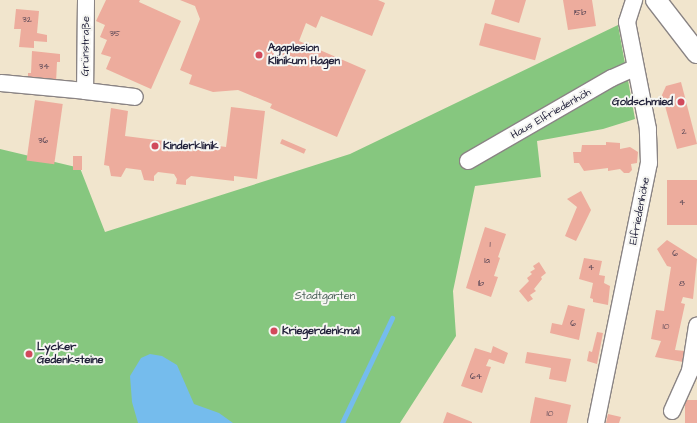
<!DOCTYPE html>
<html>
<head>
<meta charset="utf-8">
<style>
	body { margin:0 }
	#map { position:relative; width:697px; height:423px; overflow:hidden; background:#f1e5cd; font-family:"Architects Daughter",sans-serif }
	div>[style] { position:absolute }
	.green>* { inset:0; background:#86c77f }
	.water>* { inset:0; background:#75bced }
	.stream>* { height:4.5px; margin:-2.25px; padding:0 2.25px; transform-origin:2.25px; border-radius:2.25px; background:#75bced }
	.building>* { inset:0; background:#edac9d; transform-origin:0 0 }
	.roads { filter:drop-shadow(1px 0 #8a8484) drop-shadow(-1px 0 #8a8484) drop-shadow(0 1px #8a8484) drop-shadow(0 -1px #8a8484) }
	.minor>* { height:16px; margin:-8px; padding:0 8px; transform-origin:8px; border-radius:8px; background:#fff }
	.major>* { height:20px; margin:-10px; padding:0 10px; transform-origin:10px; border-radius:10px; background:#fff }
	.dots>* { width:11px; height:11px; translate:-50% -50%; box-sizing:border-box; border:2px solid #f6f6f2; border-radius:50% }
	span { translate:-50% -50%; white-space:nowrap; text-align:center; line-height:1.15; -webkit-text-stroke:4px #f6f6f2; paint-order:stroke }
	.number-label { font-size:9px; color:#554454 }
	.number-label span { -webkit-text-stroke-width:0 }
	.street-label { font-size:11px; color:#22223b }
	.poi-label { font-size:11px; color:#22223b; font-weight:700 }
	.left { translate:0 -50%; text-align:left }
	.right { translate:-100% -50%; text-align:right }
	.park-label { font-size:11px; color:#455c53 }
</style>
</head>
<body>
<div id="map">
	<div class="green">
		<div style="clip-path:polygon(618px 25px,635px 119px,603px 129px,537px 141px,541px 177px,475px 186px,453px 291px,456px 336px,400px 423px,0 423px,0 149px,80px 168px,105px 232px,350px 154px)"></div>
	</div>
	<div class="water">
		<div style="clip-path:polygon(150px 354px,162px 356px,177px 365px,194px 404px,219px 413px,233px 423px,138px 423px,132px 402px,130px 376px,141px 358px)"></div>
	</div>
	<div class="stream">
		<div style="left:342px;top:423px;width:116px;rotate:-64.5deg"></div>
	</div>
	<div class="building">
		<div style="clip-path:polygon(106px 0,140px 0,139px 2px,181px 21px,151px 89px,106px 69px,111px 57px,101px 54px,107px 40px,100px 37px,105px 25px,96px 21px)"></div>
		<div style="clip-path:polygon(180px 0,378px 0,385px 3px,372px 36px,321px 16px,316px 28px,306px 23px,299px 41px,366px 70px,337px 137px,270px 108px,272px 104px,238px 90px,213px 92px,189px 84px,192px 75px,180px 70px,200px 19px,195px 6px)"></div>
		<div style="clip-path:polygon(495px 0,526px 0,519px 23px,491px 14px)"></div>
		<div style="clip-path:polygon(563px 0,592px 0,596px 26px,568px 30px)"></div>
		<div style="clip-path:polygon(16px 9px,39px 11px,37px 33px,47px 35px,47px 42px,34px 41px,34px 48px,19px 47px,21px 29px,14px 29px)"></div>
		<div style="left:485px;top:23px;width:58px;height:23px;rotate:15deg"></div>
		<div style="clip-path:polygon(32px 51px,60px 54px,60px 62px,57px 62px,56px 83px,28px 81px,28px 73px,31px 73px)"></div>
		<div style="clip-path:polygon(681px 82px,697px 144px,677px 149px,662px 95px,666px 86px)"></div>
		<div style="left:35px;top:100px;width:28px;height:61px;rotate:8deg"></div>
		<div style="clip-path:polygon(231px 107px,265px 111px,257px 179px,234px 176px,234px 181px,191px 176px,186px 180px,186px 185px,176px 184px,177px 179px,174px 174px,158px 172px,154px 176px,154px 181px,144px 180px,141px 170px,126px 168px,121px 177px,111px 176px,109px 166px,104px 165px,111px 108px,128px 111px,125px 136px,219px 148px,219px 146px,226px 147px)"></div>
		<div style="left:282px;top:139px;width:26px;height:5px;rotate:23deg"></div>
		<div style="clip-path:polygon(606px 142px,620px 143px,620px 149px,630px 147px,638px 152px,637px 163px,631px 164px,632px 170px,629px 173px,624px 173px,620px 169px,608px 171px,608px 168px,584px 171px,579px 163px,574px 163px,573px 152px,581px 152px,582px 145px,606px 145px)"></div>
		<div style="left:73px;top:156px;width:9px;height:14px"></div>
		<div style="left:667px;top:180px;width:30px;height:45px"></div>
		<div style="clip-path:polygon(581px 191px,591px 210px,576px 241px,565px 236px,577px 207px,567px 199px)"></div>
		<div style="clip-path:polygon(485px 227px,506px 234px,498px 257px,500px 258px,494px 276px,498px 277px,491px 297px,466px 288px)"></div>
		<div style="clip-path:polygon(667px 240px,697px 259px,693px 299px,683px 297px,681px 303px,685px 304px,675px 350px,685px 351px,683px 362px,655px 357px,661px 341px,651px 339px,656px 310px,664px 311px,671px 267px,667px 266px,657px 249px)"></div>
		<div style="clip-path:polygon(584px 258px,602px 261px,599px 275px,605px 276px,604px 283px,610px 286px,608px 305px,593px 302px,593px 299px,590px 298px,593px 283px,579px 279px)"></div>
		<div style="clip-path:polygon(539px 262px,546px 273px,541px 277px,542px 279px,534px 289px,536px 291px,530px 295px,533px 299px,528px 302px,519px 291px,529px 281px,527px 278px,532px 274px,530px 272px,535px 269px,533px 266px)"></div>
		<div style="clip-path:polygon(568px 305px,585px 309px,579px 340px,550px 333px,552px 323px,562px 325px)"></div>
		<div style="clip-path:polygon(597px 332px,603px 333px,597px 364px,587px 361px,589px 351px,592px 352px)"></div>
		<div style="clip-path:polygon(493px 346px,508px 353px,504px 364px,489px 359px,486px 366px,491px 367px,482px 393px,461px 386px,475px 348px,491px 353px)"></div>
		<div style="clip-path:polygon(527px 352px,571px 359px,566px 382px,549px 379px,551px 368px,525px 363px)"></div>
		<div style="clip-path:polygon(535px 397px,571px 405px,567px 423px,530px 423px)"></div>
		<div style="left:697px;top:400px;width:23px;height:12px;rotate:90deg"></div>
		<div style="clip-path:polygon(447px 412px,472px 422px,472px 423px,443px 423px)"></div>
		<div style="clip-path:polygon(608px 414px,621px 417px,619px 423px,606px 423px)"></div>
	</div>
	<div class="roads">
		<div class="minor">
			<div style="left:86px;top:0;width:91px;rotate:90.6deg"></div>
			<div style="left:85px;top:91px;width:50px;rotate:6.8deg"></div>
			<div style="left:1px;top:83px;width:84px;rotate:5.4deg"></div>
			<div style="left:468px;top:161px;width:166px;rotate:-30deg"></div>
			<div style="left:612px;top:78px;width:24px;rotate:-24deg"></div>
			<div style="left:672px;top:411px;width:44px;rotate:-65.8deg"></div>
			<div style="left:690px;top:371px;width:46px;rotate:-81.2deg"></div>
			<div style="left:596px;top:423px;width:265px;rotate:-78.5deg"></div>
			<div style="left:649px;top:163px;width:34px;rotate:-92deg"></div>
			<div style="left:648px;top:129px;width:109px;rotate:-101.1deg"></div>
			<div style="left:627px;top:22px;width:23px;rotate:-72deg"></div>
		</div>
		<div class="major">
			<div style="left:656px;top:0;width:67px;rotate:52.3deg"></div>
		</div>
	</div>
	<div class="dots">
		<div style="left:259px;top:55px;background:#d1495b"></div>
		<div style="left:681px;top:102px;background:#d1495b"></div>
		<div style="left:155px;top:146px;background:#d1495b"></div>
		<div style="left:274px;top:331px;background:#d1495b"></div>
		<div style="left:29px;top:354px;background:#d1495b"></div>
	</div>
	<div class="number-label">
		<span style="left:580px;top:13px">15b</span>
		<span style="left:27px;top:20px">32</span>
		<span style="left:115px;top:34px">35</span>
		<span style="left:44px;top:67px">34</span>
		<span style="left:684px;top:132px">2</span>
		<span style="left:43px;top:141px">36</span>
		<span style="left:682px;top:203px">4</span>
		<span style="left:490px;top:245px">1</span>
		<span style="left:675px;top:254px">6</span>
		<span style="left:487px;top:261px">1a</span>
		<span style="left:591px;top:268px">4</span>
		<span style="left:481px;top:284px">1b</span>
		<span style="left:682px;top:284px">8</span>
		<span style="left:573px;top:324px">6</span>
		<span style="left:666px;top:327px">10</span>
		<span style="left:476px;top:377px">64</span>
		<span style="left:550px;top:414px">10</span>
	</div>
	<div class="street-label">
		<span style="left:86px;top:46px;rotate:-89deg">Grünstraße</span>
		<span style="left:551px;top:114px;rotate:-30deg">Haus Elfriedenhöh</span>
		<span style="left:640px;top:211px;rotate:-79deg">Elfriedenhöhe</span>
	</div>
	<div class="poi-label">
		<span class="left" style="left:268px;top:55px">Agaplesion<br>Klinikum Hagen</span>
		<span class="right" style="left:673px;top:102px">Goldschmied</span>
		<span class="left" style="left:163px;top:146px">Kinderklinik</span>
		<span class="left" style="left:282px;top:331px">Kriegerdenkmal</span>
		<span class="left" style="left:37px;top:354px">Lycker<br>Gedenksteine</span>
	</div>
	<div class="park-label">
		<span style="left:325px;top:296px">Stadtgarten</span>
	</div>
</div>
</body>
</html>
